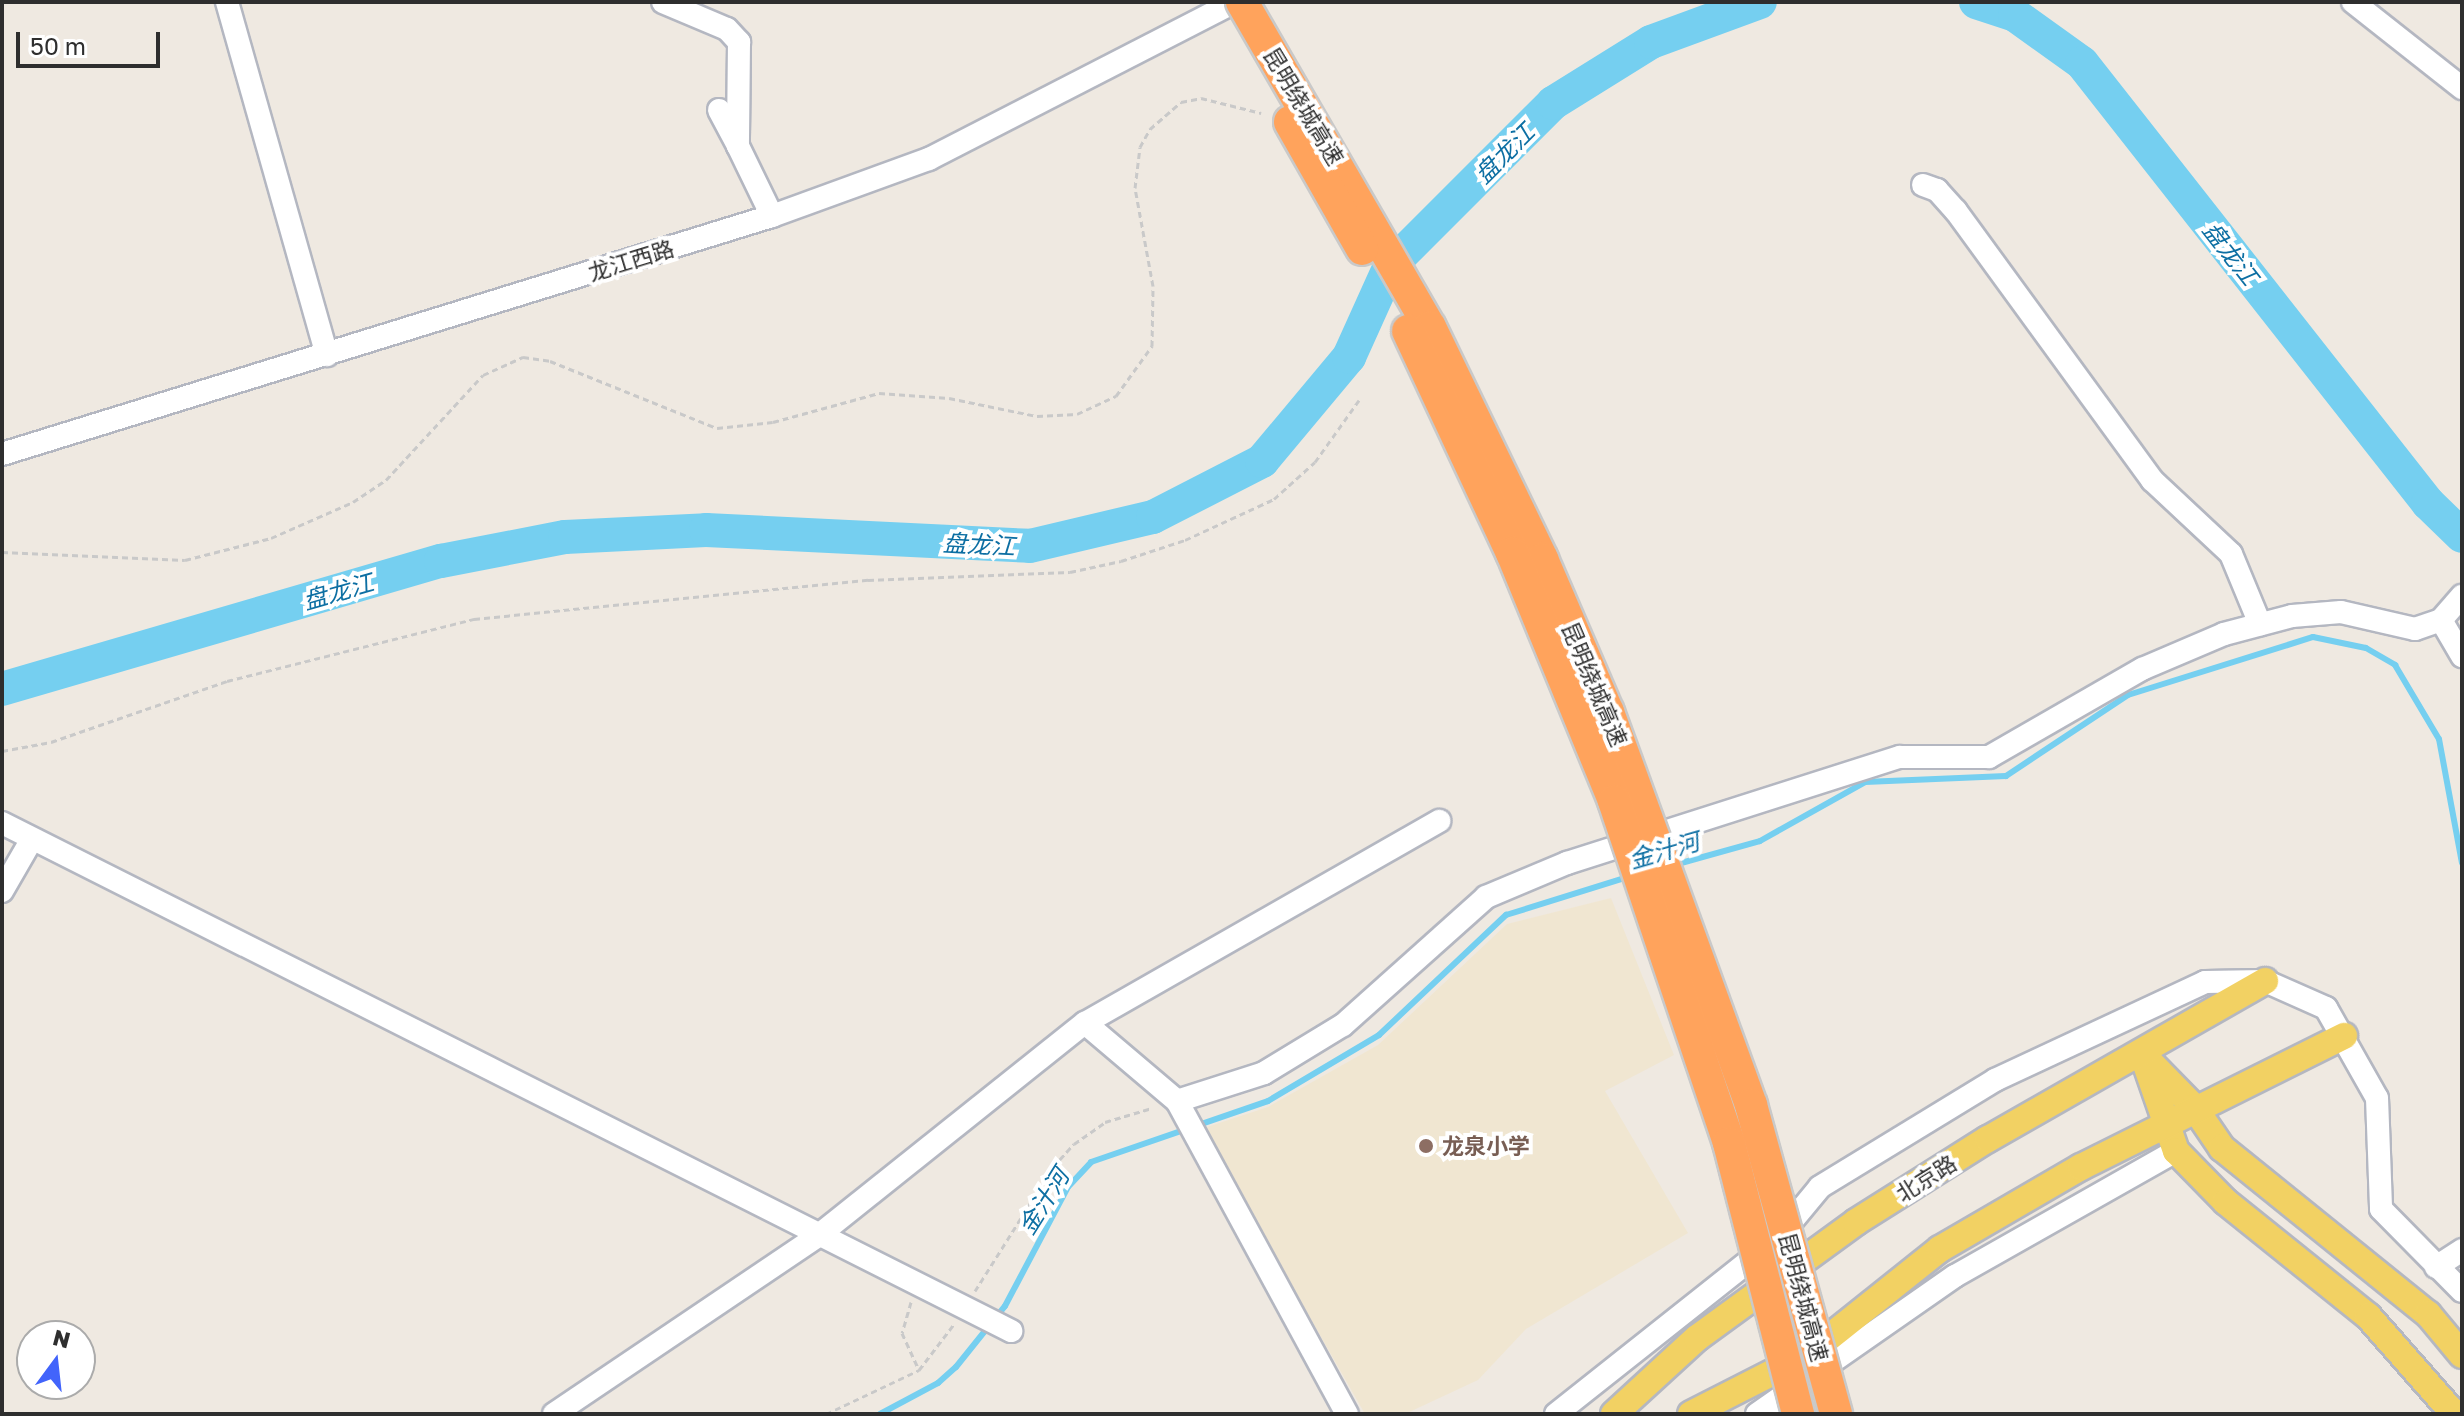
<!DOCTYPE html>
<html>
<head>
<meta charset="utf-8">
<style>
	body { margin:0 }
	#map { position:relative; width:2464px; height:1416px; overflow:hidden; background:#efe9e1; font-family:"Golos Text","Noto Sans SC",sans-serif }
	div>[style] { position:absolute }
	.education>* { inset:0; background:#f0e6d1 }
	.stream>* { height:6px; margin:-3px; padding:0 3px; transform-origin:3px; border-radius:3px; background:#75cff0 }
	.river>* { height:34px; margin:-17px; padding:0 17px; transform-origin:17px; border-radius:17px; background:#75cff0 }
	.path>* { height:3px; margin-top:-1.5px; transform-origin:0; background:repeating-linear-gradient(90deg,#c9c9c9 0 6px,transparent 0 10px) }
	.roads { filter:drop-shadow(2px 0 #b4b7c1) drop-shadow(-2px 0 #b4b7c1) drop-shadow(0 2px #b4b7c1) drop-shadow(0 -2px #b4b7c1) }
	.minor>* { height:22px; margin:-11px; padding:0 11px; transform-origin:11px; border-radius:11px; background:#fff }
	.major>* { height:26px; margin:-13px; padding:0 13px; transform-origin:13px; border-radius:13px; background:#f2d163 }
	.bridges { filter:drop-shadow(2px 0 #c9c9c9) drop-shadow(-2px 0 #c9c9c9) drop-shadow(0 2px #c9c9c9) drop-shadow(0 -2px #c9c9c9) }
	.highway-bridge>* { height:32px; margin:-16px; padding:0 16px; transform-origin:16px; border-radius:16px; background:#ffa35c }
	.dots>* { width:22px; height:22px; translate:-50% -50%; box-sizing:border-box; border:4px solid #fff; border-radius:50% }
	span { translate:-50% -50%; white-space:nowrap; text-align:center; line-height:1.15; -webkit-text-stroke:8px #fff; paint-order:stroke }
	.street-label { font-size:22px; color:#2e2e2e }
	.education-label { font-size:22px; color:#785e54; font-weight:700 }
	.left { translate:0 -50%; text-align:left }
	.water-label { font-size:24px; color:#0d6fa3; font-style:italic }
	.frame { position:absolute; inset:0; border:4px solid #2e2e2e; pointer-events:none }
	.north { position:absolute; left:16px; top:1320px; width:80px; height:80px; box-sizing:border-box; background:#fff; border:2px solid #ababab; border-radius:50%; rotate:15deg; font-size:22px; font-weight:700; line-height:32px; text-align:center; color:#2e2e2e }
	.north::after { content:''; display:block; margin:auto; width:28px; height:36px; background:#4264fb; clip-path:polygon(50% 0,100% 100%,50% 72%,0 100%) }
	.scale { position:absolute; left:16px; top:32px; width:144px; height:36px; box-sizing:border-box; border:4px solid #2e2e2e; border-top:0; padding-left:10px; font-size:24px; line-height:28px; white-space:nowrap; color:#2e2e2e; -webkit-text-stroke:6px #fff; paint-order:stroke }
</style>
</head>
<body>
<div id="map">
	<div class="education">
		<div style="clip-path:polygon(1611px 898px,1674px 1055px,1605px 1091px,1688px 1233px,1526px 1329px,1478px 1380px,1405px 1414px,1365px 1414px,1223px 1165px,1207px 1127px,1268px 1107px,1378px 1045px,1507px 924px)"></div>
	</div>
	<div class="stream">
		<div style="left:1674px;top:865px;width:89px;rotate:-15.6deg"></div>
		<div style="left:1760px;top:841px;width:120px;rotate:-29.3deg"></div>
		<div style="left:1865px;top:782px;width:141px;rotate:-2.4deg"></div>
		<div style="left:2006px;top:776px;width:146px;rotate:-33.6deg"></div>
		<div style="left:2128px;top:695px;width:194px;rotate:-17.4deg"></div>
		<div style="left:2313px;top:637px;width:54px;rotate:11.7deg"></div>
		<div style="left:2366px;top:648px;width:34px;rotate:30deg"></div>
		<div style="left:2395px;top:665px;width:86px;rotate:59.3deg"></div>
		<div style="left:2439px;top:739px;width:126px;rotate:79.5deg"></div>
		<div style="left:880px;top:1414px;width:66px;rotate:-28.1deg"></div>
		<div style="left:938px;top:1383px;width:24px;rotate:-42deg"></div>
		<div style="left:956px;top:1367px;width:78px;rotate:-51.2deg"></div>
		<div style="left:1005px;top:1306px;width:135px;rotate:-62.1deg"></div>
		<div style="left:1068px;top:1187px;width:34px;rotate:-47deg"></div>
		<div style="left:1091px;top:1162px;width:187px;rotate:-19deg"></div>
		<div style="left:1268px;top:1101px;width:129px;rotate:-30.7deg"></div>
		<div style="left:1379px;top:1035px;width:175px;rotate:-43.4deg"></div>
		<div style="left:1506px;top:915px;width:128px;rotate:-17.3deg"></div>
	</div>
	<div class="river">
		<div style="left:1976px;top:2px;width:41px;rotate:18.4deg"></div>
		<div style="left:2015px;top:15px;width:82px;rotate:35.6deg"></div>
		<div style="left:2082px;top:63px;width:560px;rotate:51.82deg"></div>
		<div style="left:2428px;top:503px;width:47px;rotate:44.1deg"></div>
		<div style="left:2px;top:689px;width:457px;rotate:-16.3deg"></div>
		<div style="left:441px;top:561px;width:126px;rotate:-11deg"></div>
		<div style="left:565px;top:537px;width:141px;rotate:-2.8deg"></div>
		<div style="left:706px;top:530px;width:324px;rotate:2.8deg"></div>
		<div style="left:1030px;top:546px;width:126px;rotate:-13.3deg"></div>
		<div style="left:1153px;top:517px;width:123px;rotate:-27.2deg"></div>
		<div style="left:1262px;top:461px;width:136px;rotate:-50.1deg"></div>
		<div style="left:1349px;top:357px;width:100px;rotate:-65.7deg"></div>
		<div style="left:1390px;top:266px;width:231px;rotate:-45deg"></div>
		<div style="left:1553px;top:103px;width:115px;rotate:-31.9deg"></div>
		<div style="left:1651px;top:42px;width:116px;rotate:-20.2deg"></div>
	</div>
	<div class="path">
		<div style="left:2px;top:552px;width:183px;rotate:2.5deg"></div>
		<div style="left:185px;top:560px;width:89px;rotate:-14.3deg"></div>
		<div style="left:271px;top:538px;width:90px;rotate:-23.7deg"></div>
		<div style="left:353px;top:502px;width:40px;rotate:-34deg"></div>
		<div style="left:386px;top:480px;width:143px;rotate:-47.3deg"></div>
		<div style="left:483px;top:375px;width:44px;rotate:-24.2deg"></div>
		<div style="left:523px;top:357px;width:27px;rotate:8deg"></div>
		<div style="left:550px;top:361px;width:180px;rotate:21.9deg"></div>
		<div style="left:717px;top:428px;width:56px;rotate:-6.1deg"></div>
		<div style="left:773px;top:422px;width:110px;rotate:-15.3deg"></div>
		<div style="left:879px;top:393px;width:70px;rotate:4.1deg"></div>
		<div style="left:949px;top:398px;width:90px;rotate:11.6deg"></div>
		<div style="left:1037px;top:416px;width:40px;rotate:-2.9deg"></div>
		<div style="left:1077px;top:414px;width:43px;rotate:-24.8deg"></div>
		<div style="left:1116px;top:396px;width:62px;rotate:-54.2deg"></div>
		<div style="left:1152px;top:346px;width:60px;rotate:-89deg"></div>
		<div style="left:1153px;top:286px;width:100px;rotate:-100.4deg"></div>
		<div style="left:1135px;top:188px;width:41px;rotate:-83deg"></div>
		<div style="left:1140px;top:147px;width:21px;rotate:-61deg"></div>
		<div style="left:1150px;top:129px;width:41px;rotate:-41.1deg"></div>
		<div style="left:1181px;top:102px;width:20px;rotate:-11deg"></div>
		<div style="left:1201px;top:98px;width:62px;rotate:14deg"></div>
		<div style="left:2px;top:751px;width:50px;rotate:-10.4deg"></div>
		<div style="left:51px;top:742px;width:186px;rotate:-19.1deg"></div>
		<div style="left:227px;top:681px;width:255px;rotate:-14.1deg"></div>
		<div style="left:474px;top:619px;width:396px;rotate:-5.7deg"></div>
		<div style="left:868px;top:580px;width:202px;rotate:-2.3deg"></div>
		<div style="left:1070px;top:572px;width:52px;rotate:-12.2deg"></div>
		<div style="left:1121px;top:561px;width:67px;rotate:-18.2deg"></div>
		<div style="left:1185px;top:540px;width:98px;rotate:-24.7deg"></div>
		<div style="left:1274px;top:499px;width:55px;rotate:-42.1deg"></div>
		<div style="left:1315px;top:462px;width:76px;rotate:-54.6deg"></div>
		<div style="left:975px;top:1291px;width:146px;rotate:-57.8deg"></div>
		<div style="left:1053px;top:1167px;width:31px;rotate:-48deg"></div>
		<div style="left:1074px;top:1144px;width:38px;rotate:-35deg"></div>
		<div style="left:1105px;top:1122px;width:49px;rotate:-16.6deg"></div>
		<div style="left:911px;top:1302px;width:32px;rotate:106deg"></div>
		<div style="left:902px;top:1333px;width:41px;rotate:65.3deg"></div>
		<div style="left:826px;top:1414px;width:103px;rotate:-25.3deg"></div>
		<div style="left:919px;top:1370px;width:58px;rotate:-52.7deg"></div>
	</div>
	<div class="roads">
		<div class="minor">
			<div style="left:227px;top:2px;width:367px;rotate:74.2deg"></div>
			<div style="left:663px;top:2px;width:69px;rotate:22.9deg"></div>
			<div style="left:727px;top:29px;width:18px;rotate:47deg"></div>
			<div style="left:739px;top:42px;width:104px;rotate:90.6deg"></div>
			<div style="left:738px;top:146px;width:78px;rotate:64.1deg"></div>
			<div style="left:2353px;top:2px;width:139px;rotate:38.3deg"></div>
			<div style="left:719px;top:110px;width:40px;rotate:62deg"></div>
			<div style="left:1923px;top:185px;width:15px;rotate:20deg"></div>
			<div style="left:1937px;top:190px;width:28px;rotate:48deg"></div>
			<div style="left:1956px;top:211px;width:333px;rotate:53.9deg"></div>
			<div style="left:2152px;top:480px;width:108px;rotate:43.1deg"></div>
			<div style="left:2231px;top:554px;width:76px;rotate:67.5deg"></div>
			<div style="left:2px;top:454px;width:806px;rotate:-17.18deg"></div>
			<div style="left:772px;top:216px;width:167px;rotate:-20deg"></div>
			<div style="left:929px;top:159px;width:344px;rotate:-27.2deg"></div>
			<div style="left:2441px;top:620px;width:32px;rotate:-49deg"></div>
			<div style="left:2px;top:823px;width:1130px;rotate:26.72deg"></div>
			<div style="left:2px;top:891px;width:60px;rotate:-60deg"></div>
			<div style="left:1085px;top:1023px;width:121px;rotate:40.3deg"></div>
			<div style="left:1177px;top:1101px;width:91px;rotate:-17.8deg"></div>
			<div style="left:1264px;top:1073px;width:92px;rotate:-31.3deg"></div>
			<div style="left:1343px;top:1025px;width:192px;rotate:-41.8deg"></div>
			<div style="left:1486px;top:897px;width:88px;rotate:-22.8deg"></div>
			<div style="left:1567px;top:863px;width:349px;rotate:-17.7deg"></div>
			<div style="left:1900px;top:757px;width:89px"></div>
			<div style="left:1989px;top:757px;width:177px;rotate:-29.9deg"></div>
			<div style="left:2142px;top:669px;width:89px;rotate:-23.1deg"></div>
			<div style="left:2224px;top:634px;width:70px;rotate:-14.8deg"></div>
			<div style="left:2292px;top:616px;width:49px;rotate:-4.7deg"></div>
			<div style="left:2341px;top:612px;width:76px;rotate:12.9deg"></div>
			<div style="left:2415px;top:629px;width:28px;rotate:-19deg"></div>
			<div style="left:2441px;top:620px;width:42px;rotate:59.7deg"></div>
			<div style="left:1177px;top:1101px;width:356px;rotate:61.5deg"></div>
			<div style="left:2436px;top:1267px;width:31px;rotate:-33deg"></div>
			<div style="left:554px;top:1414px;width:320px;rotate:-34deg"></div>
			<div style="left:819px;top:1235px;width:340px;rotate:-38.6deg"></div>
			<div style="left:1085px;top:1023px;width:408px;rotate:-29.7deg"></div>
			<div style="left:1556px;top:1414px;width:282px;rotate:-38.4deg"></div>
			<div style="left:1777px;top:1239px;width:67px;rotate:-50.4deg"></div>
			<div style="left:1820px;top:1187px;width:205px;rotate:-31.4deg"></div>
			<div style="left:1995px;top:1080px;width:232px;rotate:-25deg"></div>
			<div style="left:2205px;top:982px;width:60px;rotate:-1deg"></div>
			<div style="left:2265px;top:981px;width:67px;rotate:23.9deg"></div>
			<div style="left:2326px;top:1008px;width:103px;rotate:60.5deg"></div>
			<div style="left:2377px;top:1098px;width:111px;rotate:87.9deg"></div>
			<div style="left:2381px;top:1209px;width:115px;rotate:45.4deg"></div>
			<div style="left:1757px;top:1414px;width:241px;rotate:-34.9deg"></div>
			<div style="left:1955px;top:1276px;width:254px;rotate:-29.5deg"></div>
		</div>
		<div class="major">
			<div style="left:2142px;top:1053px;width:104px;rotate:70.9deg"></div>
			<div style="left:2176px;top:1151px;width:71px;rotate:45.6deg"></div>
			<div style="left:2226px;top:1202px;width:182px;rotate:38.8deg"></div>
			<div style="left:2368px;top:1316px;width:130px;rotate:48.7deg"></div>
			<div style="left:2146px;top:1058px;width:69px;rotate:45.6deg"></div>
			<div style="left:2194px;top:1107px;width:50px;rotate:55.7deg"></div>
			<div style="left:2222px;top:1148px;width:265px;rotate:38.9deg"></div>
			<div style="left:2428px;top:1314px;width:53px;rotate:50.3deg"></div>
			<div style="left:1614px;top:1414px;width:113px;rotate:-42.5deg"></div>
			<div style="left:1697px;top:1338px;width:197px;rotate:-36.1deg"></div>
			<div style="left:1856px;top:1222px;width:156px;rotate:-32.2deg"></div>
			<div style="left:1988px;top:1139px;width:319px;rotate:-29.7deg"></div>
			<div style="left:1691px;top:1414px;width:130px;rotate:-27deg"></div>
			<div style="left:1807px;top:1355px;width:170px;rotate:-38.6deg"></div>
			<div style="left:1940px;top:1249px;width:163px;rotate:-30.2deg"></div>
			<div style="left:2081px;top:1167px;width:294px;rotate:-26.5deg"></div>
		</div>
	</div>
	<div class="bridges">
		<div class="highway-bridge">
			<div style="left:1242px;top:2px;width:375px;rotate:60deg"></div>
			<div style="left:1430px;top:327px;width:258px;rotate:64.2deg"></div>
			<div style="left:1542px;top:559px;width:167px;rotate:66.7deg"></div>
			<div style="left:1608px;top:712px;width:418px;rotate:70deg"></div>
			<div style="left:1751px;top:1105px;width:320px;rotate:74.6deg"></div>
			<div style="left:1290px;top:122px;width:146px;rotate:60.4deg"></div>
			<div style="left:1408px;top:331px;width:245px;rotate:64.9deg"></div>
			<div style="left:1512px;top:553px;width:268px;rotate:67.6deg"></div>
			<div style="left:1614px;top:801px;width:361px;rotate:71.4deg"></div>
			<div style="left:1729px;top:1143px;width:280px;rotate:75.7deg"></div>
		</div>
	</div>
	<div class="dots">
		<div style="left:1426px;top:1146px;background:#8d6e63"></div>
	</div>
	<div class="street-label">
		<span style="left:1304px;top:106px;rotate:59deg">昆明绕城高速</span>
		<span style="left:631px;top:260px;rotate:-17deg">龙江西路</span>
		<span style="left:1595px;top:684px;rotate:67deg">昆明绕城高速</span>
		<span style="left:1926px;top:1178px;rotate:-32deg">北京路</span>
		<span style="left:1804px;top:1297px;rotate:75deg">昆明绕城高速</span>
	</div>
	<div class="education-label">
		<span class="left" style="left:1442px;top:1146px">龙泉小学</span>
	</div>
	<div class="water-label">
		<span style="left:1504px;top:153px;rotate:-45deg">盘龙江</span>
		<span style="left:2231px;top:253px;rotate:52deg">盘龙江</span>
		<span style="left:979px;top:544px;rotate:3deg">盘龙江</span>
		<span style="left:338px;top:591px;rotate:-16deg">盘龙江</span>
		<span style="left:1664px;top:850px;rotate:-16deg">金汁河</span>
		<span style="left:1043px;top:1201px;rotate:-58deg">金汁河</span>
	</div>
	<div class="frame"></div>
	<div class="north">N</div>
	<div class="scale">50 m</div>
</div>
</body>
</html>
